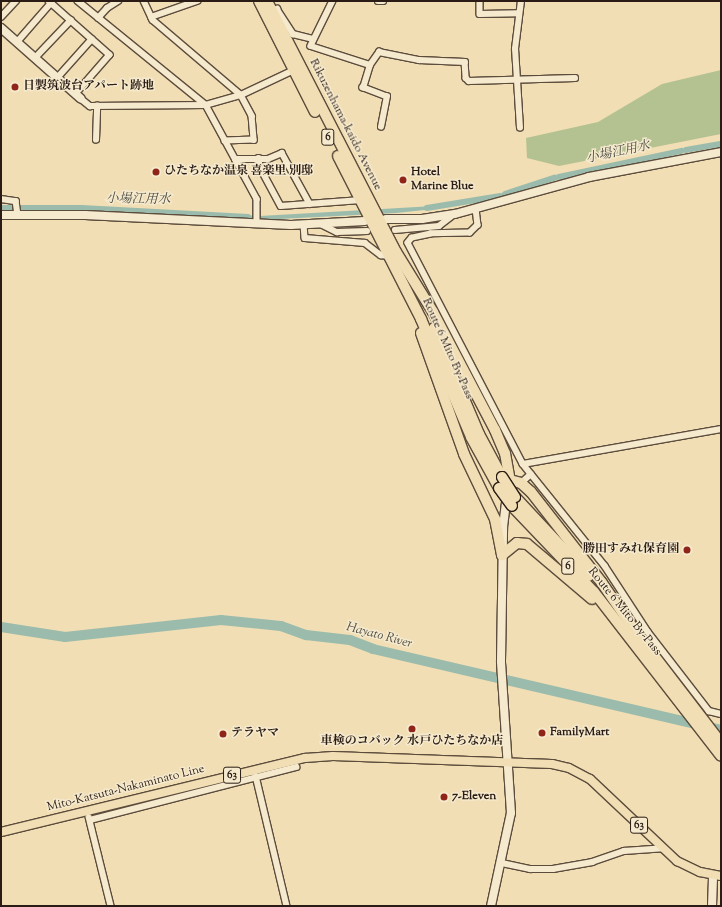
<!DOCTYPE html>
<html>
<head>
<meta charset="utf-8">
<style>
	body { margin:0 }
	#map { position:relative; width:722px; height:907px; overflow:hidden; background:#f1deb4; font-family:"Sorts Mill Goudy","Noto Serif JP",serif }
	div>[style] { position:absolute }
	.green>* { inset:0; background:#b4c291 }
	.water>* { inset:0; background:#9bbcac }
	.canal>* { height:5.5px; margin:-2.75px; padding:0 2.75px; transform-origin:2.75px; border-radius:2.75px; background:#9bbcac }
	.river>* { height:10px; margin:-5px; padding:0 5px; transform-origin:5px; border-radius:5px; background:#9bbcac }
	.roads { filter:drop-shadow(1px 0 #5c4c3c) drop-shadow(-1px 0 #5c4c3c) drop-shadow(0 1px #5c4c3c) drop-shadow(0 -1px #5c4c3c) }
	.street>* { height:5.5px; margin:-2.75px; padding:0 2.75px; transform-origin:2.75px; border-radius:2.75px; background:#f6eace }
	.secondary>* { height:8px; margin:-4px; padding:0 4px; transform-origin:4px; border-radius:4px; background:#f6eace }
	.primary>* { height:8px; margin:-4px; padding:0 4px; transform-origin:4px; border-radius:4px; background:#f1deb4 }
	.highway>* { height:10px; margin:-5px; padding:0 5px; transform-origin:5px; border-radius:5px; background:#f1deb4 }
	.bridges { filter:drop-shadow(1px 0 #2a1c14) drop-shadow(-1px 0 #2a1c14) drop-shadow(0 1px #2a1c14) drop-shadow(0 -1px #2a1c14) }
	.highway-bridge>* { height:10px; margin:-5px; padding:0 5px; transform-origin:5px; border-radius:5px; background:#f1deb4 }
	.dots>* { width:11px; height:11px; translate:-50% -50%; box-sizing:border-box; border:2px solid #f6eace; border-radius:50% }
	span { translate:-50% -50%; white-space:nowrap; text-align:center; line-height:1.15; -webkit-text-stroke:3px #f6eace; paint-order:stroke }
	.shield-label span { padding:1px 3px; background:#f6eace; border:1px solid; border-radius:3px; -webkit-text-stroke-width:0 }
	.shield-label { font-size:11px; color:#2a1c14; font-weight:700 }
	.poi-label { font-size:12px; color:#2a1c14; font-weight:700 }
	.left { translate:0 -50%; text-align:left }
	.right { translate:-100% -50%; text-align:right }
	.street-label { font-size:12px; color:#2a1c14 }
	.water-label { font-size:13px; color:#4c4c42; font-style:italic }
	.frame { position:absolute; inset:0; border:2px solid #2a1c14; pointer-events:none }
</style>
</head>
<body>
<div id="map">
	<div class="green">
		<div style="clip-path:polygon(721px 70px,721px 134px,559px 166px,527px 158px,526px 138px,598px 122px,662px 84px)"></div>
	</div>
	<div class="water">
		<div style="clip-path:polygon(434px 206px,434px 209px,396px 213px,260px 220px,240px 218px,240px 215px,260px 216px)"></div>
	</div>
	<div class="canal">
		<div style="left:686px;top:150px;width:36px;rotate:-10deg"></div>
		<div style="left:559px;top:177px;width:125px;rotate:-12deg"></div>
		<div style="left:505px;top:194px;width:52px;rotate:-18.1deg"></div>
		<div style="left:1px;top:208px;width:15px"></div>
		<div style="left:20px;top:208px;width:62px"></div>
		<div style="left:82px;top:208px;width:166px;rotate:3.1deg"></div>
		<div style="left:427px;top:208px;width:74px;rotate:-9.3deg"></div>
	</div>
	<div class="river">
		<div style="left:1px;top:627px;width:65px;rotate:8.9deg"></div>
		<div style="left:65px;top:637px;width:157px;rotate:-6.2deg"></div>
		<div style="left:221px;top:620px;width:60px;rotate:5.7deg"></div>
		<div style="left:281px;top:626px;width:27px;rotate:20deg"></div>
		<div style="left:306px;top:635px;width:44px;rotate:6.5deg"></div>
		<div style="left:350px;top:640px;width:25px;rotate:21deg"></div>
		<div style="left:373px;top:649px;width:357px;rotate:13.1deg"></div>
	</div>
	<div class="roads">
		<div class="street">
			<div style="left:49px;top:1px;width:81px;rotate:41.5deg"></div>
			<div style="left:110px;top:55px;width:52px;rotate:131.1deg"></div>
			<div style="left:78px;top:1px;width:165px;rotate:39.1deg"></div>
			<div style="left:206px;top:105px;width:107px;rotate:61.5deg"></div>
			<div style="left:257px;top:199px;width:25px;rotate:90deg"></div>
			<div style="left:144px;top:1px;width:21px;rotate:65deg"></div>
			<div style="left:153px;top:20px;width:116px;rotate:40.4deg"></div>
			<div style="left:241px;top:95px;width:24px;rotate:62deg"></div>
			<div style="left:252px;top:116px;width:24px;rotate:85deg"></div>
			<div style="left:254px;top:140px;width:29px;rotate:178deg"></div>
			<div style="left:333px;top:1px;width:50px;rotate:116.1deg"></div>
			<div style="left:311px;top:46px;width:62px;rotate:17.9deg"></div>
			<div style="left:378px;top:1px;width:5px"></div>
			<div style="left:480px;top:1px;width:13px;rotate:90deg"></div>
			<div style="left:480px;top:14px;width:39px;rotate:-1deg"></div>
			<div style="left:272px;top:12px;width:6px;rotate:-31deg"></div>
			<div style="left:277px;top:9px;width:30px;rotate:57deg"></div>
			<div style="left:293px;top:34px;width:21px;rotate:14deg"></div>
			<div style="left:1px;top:17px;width:22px;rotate:-47deg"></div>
			<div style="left:151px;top:17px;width:49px;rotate:-19.2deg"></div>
			<div style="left:98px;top:18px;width:13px;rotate:-48deg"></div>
			<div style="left:107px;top:8px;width:13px;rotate:-32deg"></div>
			<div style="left:17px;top:42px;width:52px;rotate:-48.9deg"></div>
			<div style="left:35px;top:58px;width:52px;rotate:-46.5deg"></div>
			<div style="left:57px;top:78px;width:52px;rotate:-48.1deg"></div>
			<div style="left:80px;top:98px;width:13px;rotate:39deg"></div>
			<div style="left:90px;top:106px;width:116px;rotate:-0.5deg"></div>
			<div style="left:206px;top:105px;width:36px;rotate:-16deg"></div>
			<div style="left:241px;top:95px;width:61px;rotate:-25.3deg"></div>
			<div style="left:381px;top:127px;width:31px;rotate:-79deg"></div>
			<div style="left:387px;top:97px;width:26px;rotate:-159deg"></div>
			<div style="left:363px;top:88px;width:24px;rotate:-73deg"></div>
			<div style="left:370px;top:65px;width:16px;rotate:-55deg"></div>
			<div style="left:379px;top:52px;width:41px;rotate:11.3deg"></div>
			<div style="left:419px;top:60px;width:46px;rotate:2.5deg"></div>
			<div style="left:465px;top:62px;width:16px;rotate:86deg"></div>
			<div style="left:466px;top:78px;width:4px;rotate:45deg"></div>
			<div style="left:469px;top:81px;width:106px;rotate:-1.6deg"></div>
			<div style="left:520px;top:128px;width:79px;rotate:-93.6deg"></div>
			<div style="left:515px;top:49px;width:48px;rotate:-82.9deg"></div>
			<div style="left:96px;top:140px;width:34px;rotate:-88deg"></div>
			<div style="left:259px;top:158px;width:9px;rotate:84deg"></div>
			<div style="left:260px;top:167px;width:44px;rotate:61.7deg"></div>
			<div style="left:281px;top:206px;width:80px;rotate:-4.3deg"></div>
			<div style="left:235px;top:159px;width:33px"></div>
			<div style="left:268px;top:159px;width:15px;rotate:-23deg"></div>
			<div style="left:282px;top:153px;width:58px;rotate:61.2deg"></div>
			<div style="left:1px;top:199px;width:15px;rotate:8deg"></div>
			<div style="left:16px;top:201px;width:14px;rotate:82deg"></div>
			<div style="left:476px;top:209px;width:16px;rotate:83deg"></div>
			<div style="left:478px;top:225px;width:11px;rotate:135deg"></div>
			<div style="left:470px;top:233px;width:39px;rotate:179deg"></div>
			<div style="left:431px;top:234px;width:19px;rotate:168deg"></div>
			<div style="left:412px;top:238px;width:6px;rotate:129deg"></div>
			<div style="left:408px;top:243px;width:249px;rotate:62.5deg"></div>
			<div style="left:523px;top:464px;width:131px;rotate:51.2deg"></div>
			<div style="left:605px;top:566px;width:79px;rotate:56.9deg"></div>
			<div style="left:648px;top:632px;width:100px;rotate:52.3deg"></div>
			<div style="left:709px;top:711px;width:12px;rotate:14deg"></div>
			<div style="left:304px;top:224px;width:14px;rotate:86deg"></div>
			<div style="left:305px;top:238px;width:60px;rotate:4.8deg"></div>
			<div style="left:365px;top:243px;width:20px;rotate:37deg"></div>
			<div style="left:381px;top:255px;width:8px;rotate:7deg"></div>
			<div style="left:321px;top:224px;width:18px;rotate:27deg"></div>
			<div style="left:337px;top:232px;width:30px;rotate:-2deg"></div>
			<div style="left:395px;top:230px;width:44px;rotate:-5.2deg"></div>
			<div style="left:439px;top:226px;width:18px;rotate:-38deg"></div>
			<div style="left:523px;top:464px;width:201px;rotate:-10deg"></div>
			<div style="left:521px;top:483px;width:13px;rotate:-42deg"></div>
			<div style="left:256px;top:776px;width:134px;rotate:76.6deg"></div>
			<div style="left:89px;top:817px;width:92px;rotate:76.1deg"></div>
			<div style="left:90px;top:820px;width:213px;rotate:-14.4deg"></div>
			<div style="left:502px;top:863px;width:29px;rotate:12deg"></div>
			<div style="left:530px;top:869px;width:23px"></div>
			<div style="left:553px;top:869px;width:40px;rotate:-10deg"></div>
			<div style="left:592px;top:862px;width:34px;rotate:-19deg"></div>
			<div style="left:624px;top:851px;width:39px;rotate:-4deg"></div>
		</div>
		<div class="secondary">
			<div style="left:1px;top:28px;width:106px;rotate:41.5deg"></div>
			<div style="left:1px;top:215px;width:84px"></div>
			<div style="left:85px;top:215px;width:206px;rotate:2.8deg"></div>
			<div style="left:291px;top:225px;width:74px;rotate:-3.1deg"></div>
			<div style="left:386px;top:219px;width:36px"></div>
			<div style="left:422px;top:219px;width:33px;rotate:-9deg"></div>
			<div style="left:455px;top:214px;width:139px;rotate:-15.4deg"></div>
			<div style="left:589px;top:177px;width:134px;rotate:-10.7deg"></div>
			<div style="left:491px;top:906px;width:95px;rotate:-77.9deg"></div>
			<div style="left:511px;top:813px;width:152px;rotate:-93.8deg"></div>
			<div style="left:501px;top:661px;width:134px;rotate:-89.1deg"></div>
			<div style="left:503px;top:527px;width:33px;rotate:-83deg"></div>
			<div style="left:712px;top:906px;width:30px;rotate:-88deg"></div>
		</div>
		<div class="primary">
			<div style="left:1px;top:832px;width:313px;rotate:-13.7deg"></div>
			<div style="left:305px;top:758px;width:28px;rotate:-4deg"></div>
			<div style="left:333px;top:756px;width:219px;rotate:2.1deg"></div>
			<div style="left:552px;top:764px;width:17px;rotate:13deg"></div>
			<div style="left:569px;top:768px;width:24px;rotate:28deg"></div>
			<div style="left:590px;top:779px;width:120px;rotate:43.3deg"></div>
			<div style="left:677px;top:861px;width:25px;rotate:26deg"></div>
			<div style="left:700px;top:872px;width:21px;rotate:11deg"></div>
		</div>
		<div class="highway">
			<div style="left:259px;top:1px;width:124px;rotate:63.2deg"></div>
			<div style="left:267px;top:1px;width:282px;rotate:62.8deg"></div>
			<div style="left:396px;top:252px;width:70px;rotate:58.3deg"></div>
			<div style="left:433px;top:312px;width:133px;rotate:62.3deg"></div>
			<div style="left:495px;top:430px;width:25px;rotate:67deg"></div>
			<div style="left:505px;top:453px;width:27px;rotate:80deg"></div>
			<div style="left:510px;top:480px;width:11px;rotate:15deg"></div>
			<div style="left:521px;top:483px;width:13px;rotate:42deg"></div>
			<div style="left:531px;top:492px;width:115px;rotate:52deg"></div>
			<div style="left:602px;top:583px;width:55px;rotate:55.4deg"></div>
			<div style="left:338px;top:156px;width:183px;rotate:63deg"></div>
			<div style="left:421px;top:319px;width:128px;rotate:67deg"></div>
			<div style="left:471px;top:437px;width:58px;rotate:61.2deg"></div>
			<div style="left:434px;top:328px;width:115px;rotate:67deg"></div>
			<div style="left:479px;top:434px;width:49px;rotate:61.9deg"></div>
			<div style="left:421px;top:333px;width:128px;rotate:70.4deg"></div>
			<div style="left:464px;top:454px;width:72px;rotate:64.5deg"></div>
			<div style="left:495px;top:519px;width:37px;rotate:79deg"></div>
			<div style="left:515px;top:497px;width:108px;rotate:46.9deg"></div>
			<div style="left:512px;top:506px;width:119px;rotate:46.4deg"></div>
			<div style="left:594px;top:592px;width:207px;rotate:52.2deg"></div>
			<div style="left:502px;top:555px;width:19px;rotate:-39deg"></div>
			<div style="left:517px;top:543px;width:10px;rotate:6deg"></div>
			<div style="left:527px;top:544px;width:85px;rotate:40.2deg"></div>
			<div style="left:629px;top:623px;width:151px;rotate:52.5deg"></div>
		</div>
	</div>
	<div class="bridges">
		<div class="highway-bridge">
			<div style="left:502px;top:477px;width:24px;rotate:57deg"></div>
			<div style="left:499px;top:488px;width:22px;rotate:54deg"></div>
		</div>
	</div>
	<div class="dots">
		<div style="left:15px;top:87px;background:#8f2418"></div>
		<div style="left:156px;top:172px;background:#8f2418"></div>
		<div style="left:403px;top:180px;background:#8f2418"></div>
		<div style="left:687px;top:550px;background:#8f2418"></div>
		<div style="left:412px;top:729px;background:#8f2418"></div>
		<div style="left:542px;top:733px;background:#8f2418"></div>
		<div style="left:223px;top:734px;background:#8f2418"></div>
		<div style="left:444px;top:797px;background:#8f2418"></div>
	</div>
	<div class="shield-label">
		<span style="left:328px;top:137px">6</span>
		<span style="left:568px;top:566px">6</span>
		<span style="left:232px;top:775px">63</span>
		<span style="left:639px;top:825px">63</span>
	</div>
	<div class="poi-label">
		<span class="left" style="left:23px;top:87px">日製筑波台アパート跡地</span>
		<span class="left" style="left:164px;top:172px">ひたちなか温泉 喜楽里 別邸</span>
		<span class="left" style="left:411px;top:180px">Hotel<br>Marine Blue</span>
		<span class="right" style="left:679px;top:550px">勝田すみれ保育園</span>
		<span class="left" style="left:550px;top:733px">FamilyMart</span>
		<span class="left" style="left:231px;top:734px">テラヤマ</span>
		<span style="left:412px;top:742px">車検のコバック 水戸ひたちなか店</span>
		<span class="left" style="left:452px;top:797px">7-Eleven</span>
	</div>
	<div class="street-label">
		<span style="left:345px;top:125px;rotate:63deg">Rikuzenhama-kaido Avenue</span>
		<span style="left:447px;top:349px;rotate:66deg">Route 6 Mito By-Pass</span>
		<span style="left:624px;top:612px;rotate:51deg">Route 6 Mito By-Pass</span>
		<span style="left:126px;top:789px;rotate:-14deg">Mito-Katsuta-Nakaminato Line</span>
	</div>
	<div class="water-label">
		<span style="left:618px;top:153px;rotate:-12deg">小場江用水</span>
		<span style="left:138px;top:200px;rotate:1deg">小場江用水</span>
		<span style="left:379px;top:636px;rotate:15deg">Hayato River</span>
	</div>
	<div class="frame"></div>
</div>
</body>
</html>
